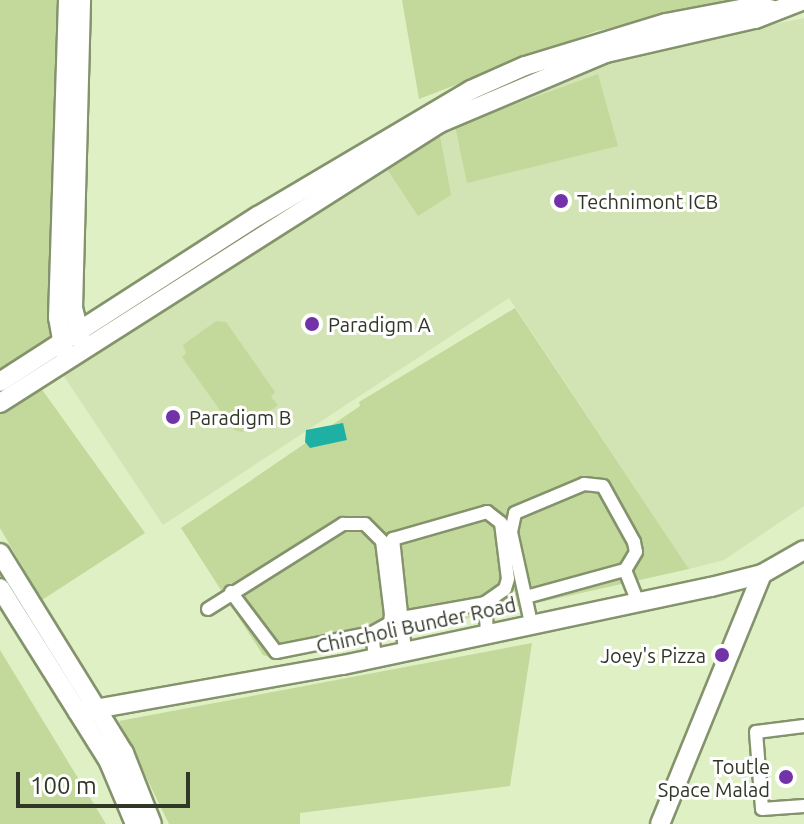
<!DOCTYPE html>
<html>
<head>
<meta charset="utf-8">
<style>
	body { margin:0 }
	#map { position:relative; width:804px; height:824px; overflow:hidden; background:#dff0c5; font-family:Ubuntu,sans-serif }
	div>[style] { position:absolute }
	.built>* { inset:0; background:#d2e4b4 }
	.green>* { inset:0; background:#c2d99b }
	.water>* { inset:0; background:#1eb0a3 }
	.roads { filter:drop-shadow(2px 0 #84936c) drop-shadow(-2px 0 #84936c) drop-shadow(0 2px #84936c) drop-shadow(0 -2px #84936c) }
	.street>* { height:12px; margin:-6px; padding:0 6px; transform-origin:6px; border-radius:6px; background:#fff }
	.secondary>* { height:18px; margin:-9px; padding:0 9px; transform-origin:9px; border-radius:9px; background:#fff }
	.dots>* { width:22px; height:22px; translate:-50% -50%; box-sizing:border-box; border:4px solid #fff; border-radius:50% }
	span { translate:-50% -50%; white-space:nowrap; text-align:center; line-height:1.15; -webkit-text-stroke:6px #fff; paint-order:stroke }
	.poi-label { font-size:20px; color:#313727 }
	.left { translate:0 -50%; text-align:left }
	.right { translate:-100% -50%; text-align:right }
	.street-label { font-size:20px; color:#313727 }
	.scale { position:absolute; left:16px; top:772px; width:174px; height:36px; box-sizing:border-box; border:4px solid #313727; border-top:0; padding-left:10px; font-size:24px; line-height:28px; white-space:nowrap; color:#313727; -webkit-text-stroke:6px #fff; paint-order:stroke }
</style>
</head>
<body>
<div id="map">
	<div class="built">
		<div style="clip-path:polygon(804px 18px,804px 506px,724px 560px,689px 569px,509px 298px,163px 525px,61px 372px,448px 127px,615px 56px)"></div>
	</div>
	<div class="green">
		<div style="clip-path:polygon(0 0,60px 0,51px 339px,0 376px)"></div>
		<div style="clip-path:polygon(402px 0,744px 0,596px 31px,419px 99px)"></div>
		<div style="clip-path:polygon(598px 74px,618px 146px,467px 183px,455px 126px)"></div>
		<div style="clip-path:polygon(440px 136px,451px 195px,418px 216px,387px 169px)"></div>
		<div style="clip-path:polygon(515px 308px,689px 569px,280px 660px,263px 655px,181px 528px,360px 406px,359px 402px)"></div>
		<div style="clip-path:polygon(216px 321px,226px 322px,275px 392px,271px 397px,278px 405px,242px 432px,234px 430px,182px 357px,186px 353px,183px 345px)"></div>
		<div style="clip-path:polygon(38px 384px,145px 533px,42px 600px,0 528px,0 411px)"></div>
		<div style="clip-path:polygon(532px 643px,510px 786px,300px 813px,300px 824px,169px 824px,119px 721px)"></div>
		<div style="clip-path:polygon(0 650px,106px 824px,0 824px)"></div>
	</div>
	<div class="water">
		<div style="clip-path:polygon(343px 423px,347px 440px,310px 448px,305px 442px,306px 430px)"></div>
	</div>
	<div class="roads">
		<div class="street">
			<div style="left:231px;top:592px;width:75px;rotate:53.1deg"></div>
			<div style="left:276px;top:652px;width:98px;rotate:-11.2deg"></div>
			<div style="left:526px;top:597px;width:103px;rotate:-15.3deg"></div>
			<div style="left:208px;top:609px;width:160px;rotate:-32.2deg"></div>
			<div style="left:343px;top:524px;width:22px"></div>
			<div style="left:365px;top:524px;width:24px;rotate:45deg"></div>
			<div style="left:382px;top:541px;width:74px;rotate:83deg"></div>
			<div style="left:391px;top:614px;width:9px;rotate:96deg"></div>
			<div style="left:390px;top:623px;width:21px;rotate:151deg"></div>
			<div style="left:372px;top:633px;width:25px;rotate:83deg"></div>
			<div style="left:402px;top:618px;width:84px;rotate:-10.2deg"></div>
			<div style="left:531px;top:623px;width:93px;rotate:-102.4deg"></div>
			<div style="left:511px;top:532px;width:19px;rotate:-78deg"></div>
			<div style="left:515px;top:513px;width:75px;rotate:-22.8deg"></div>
			<div style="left:584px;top:484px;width:19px;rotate:6deg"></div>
			<div style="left:603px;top:486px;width:64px;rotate:61deg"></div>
			<div style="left:634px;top:542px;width:10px;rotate:79deg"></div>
			<div style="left:636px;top:552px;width:21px;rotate:121deg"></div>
			<div style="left:625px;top:570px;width:35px;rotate:68deg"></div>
			<div style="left:405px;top:651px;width:113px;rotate:-96.1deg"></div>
			<div style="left:393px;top:539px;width:98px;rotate:-16deg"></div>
			<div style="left:487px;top:512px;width:18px;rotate:38deg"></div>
			<div style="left:501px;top:523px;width:56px;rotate:82.9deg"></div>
			<div style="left:508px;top:579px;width:10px;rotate:107deg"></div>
			<div style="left:505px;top:589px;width:24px;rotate:145deg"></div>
			<div style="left:485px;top:603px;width:29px;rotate:86deg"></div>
			<div style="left:804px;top:726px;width:48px;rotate:172.9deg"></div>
			<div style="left:756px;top:732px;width:77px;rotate:85.5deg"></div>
			<div style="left:762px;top:809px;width:42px;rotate:-4.1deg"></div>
		</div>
		<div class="secondary">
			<div style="left:81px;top:340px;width:33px;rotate:-104deg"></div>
			<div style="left:73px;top:308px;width:308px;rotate:-88.5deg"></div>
			<div style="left:64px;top:351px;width:34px;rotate:-100deg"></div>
			<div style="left:58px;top:318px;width:318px;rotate:-88.2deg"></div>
			<div style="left:0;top:382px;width:307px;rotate:-32.8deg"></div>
			<div style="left:258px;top:216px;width:247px;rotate:-30.6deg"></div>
			<div style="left:471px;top:90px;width:59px;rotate:-24deg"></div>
			<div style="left:525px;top:66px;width:147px;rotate:-17deg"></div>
			<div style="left:666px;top:23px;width:86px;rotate:-10.7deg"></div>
			<div style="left:751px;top:7px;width:20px;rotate:6deg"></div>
			<div style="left:0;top:403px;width:522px;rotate:-32.47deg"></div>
			<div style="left:440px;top:123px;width:180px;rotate:-22.9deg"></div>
			<div style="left:606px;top:53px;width:153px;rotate:-12.9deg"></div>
			<div style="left:755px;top:19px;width:53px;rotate:-21.2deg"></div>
			<div style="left:0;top:553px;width:235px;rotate:58.2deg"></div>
			<div style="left:124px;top:753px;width:76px;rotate:68.5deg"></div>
			<div style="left:0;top:588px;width:205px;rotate:57.9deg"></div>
			<div style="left:109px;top:762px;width:67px;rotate:67.2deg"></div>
			<div style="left:78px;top:712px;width:269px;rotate:-10.1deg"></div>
			<div style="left:343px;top:665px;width:376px;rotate:-12deg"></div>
			<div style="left:711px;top:587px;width:53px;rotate:-14.3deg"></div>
			<div style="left:762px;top:574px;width:48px;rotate:-29.7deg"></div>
			<div style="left:660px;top:824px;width:270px;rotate:-67.8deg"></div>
		</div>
	</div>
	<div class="dots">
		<div style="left:561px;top:201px;background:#7233a8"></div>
		<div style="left:312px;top:324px;background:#7233a8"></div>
		<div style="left:173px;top:417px;background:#7233a8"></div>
		<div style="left:722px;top:655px;background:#7233a8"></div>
		<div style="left:786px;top:777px;background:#7233a8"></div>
	</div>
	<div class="poi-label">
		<span class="left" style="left:577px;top:201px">Technimont ICB</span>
		<span class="left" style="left:328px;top:324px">Paradigm A</span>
		<span class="left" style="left:189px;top:417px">Paradigm B</span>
		<span class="right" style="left:706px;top:655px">Joey's Pizza</span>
		<span class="right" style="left:770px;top:778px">Toutle<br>Space Malad</span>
	</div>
	<div class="street-label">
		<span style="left:416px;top:625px;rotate:-12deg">Chincholi Bunder Road</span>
	</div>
	<div class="scale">100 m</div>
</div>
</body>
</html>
